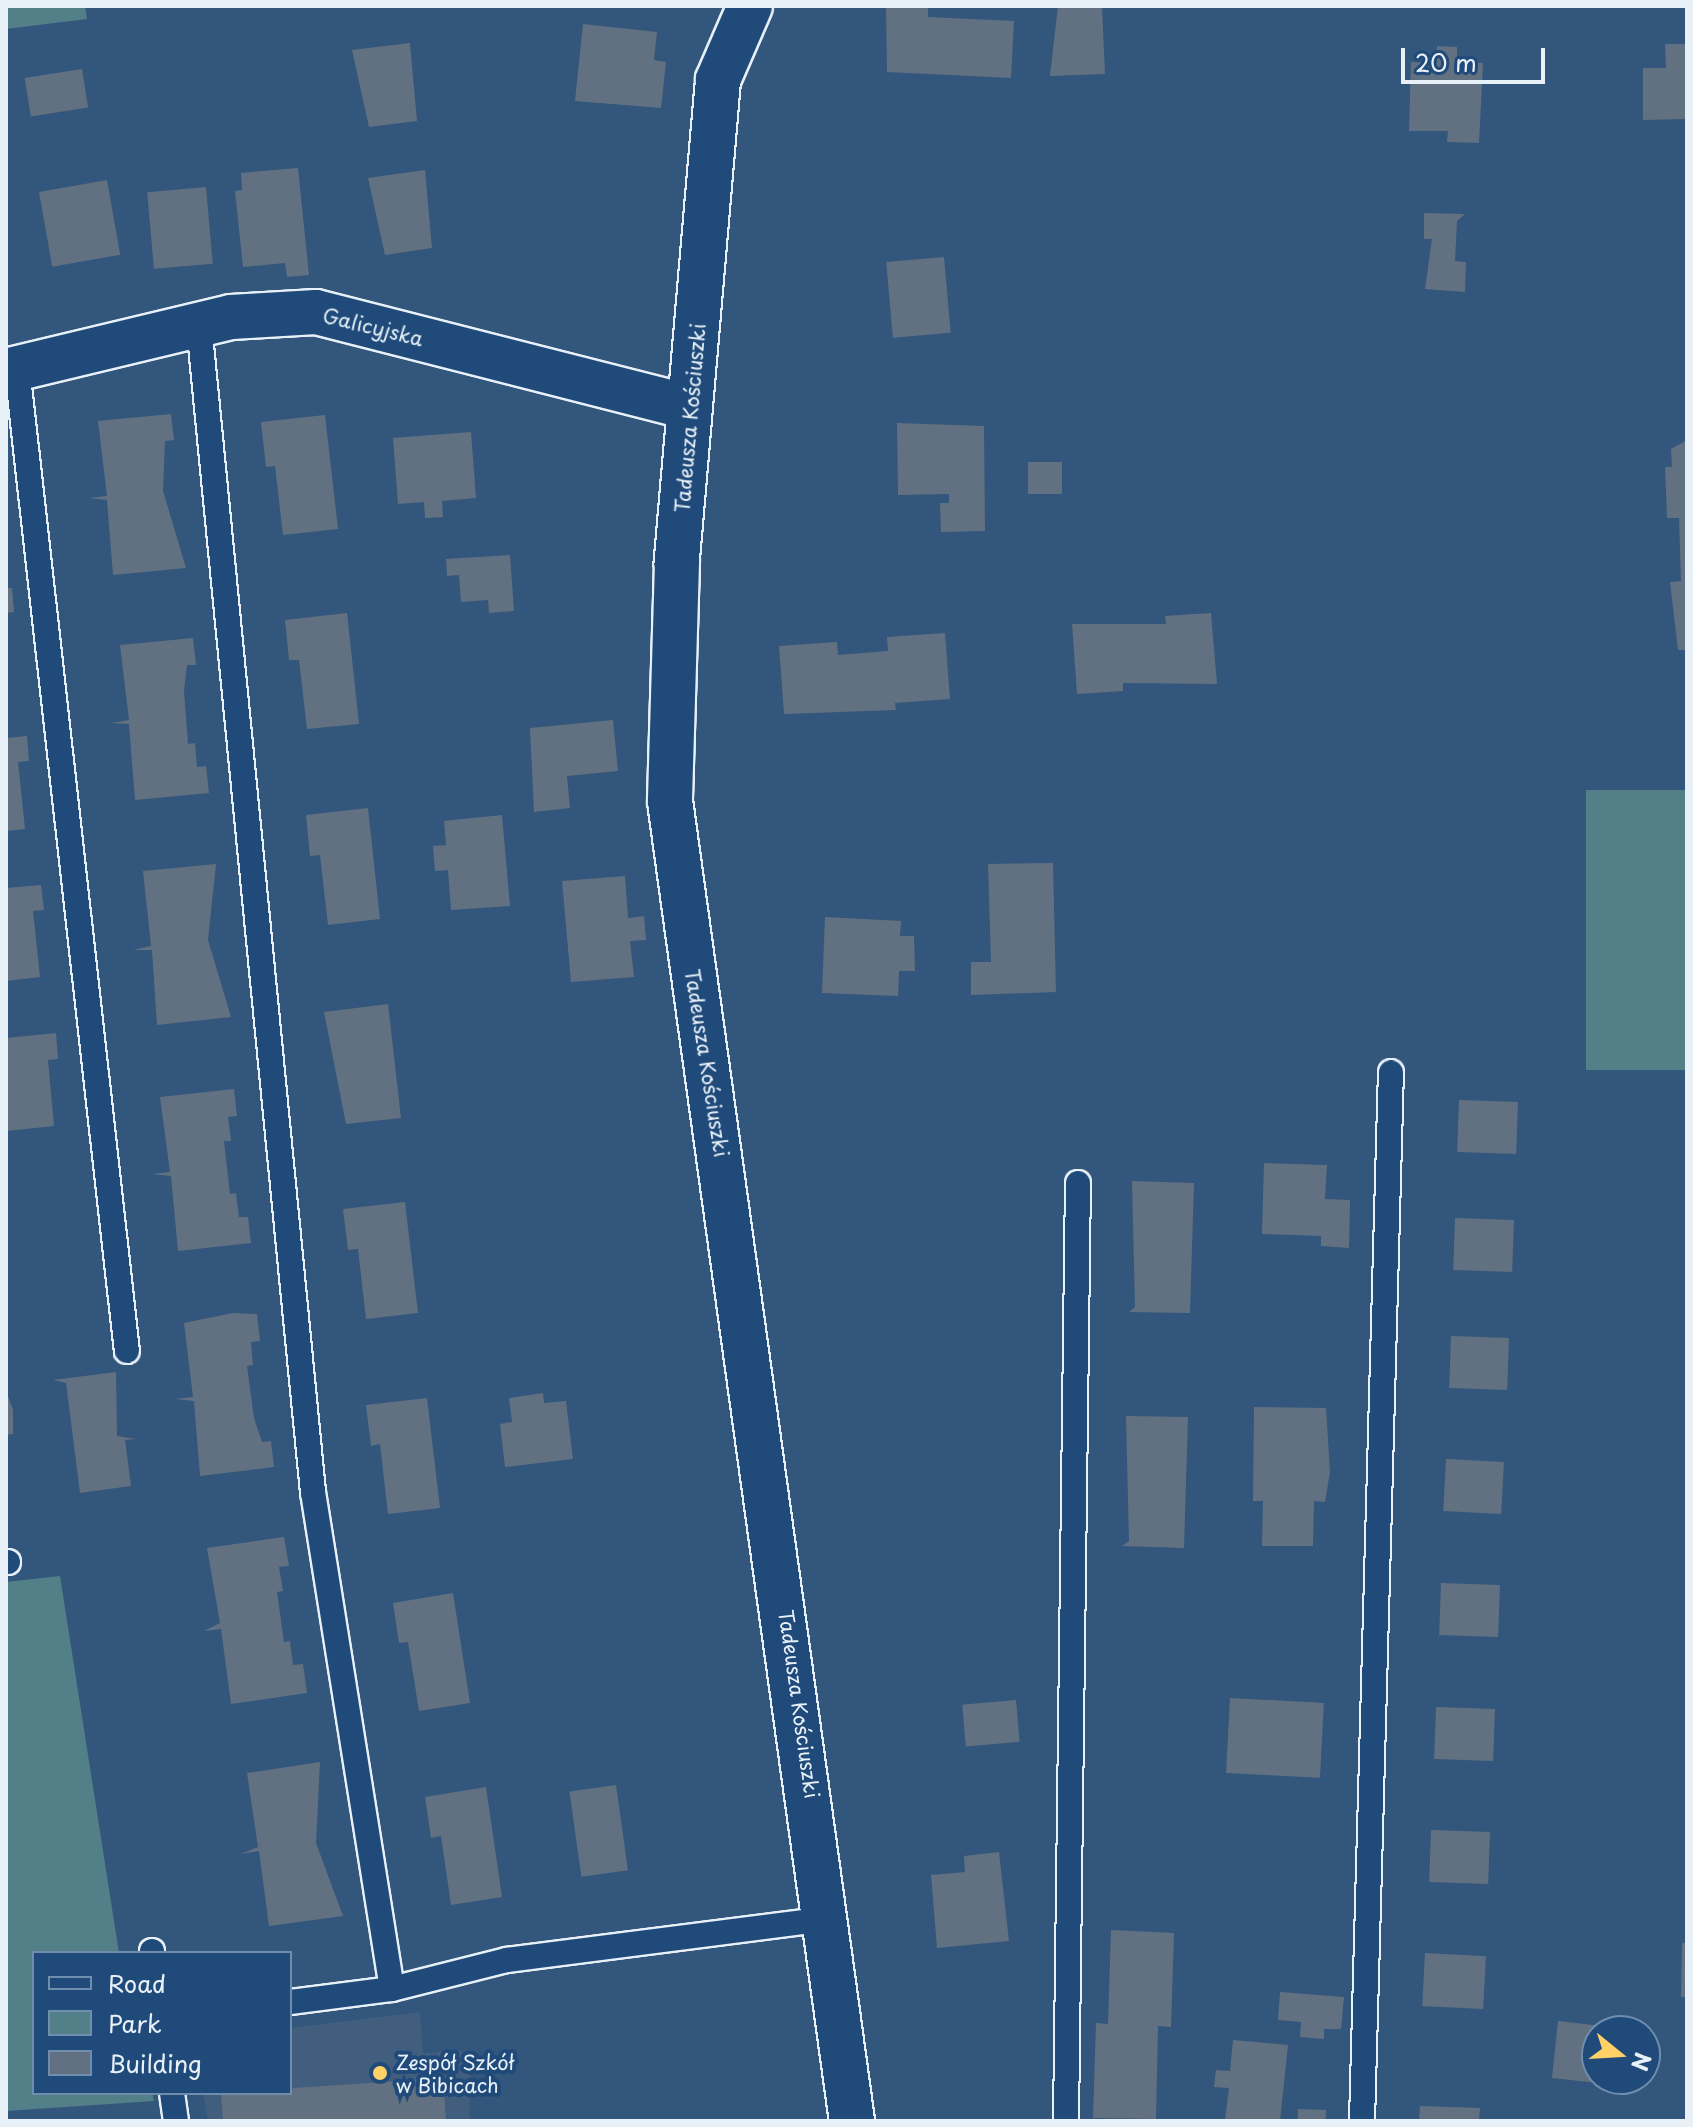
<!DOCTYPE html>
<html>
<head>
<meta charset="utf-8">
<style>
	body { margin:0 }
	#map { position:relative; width:1693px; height:2127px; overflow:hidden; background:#33567c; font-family:"Playpen Sans",sans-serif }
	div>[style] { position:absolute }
	.built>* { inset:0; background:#415e7e }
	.green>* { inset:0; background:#537f88; transform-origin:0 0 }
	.building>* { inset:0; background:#627181; transform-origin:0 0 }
	.roads { filter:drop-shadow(2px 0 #e8f1f8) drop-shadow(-2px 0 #e8f1f8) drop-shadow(0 2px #e8f1f8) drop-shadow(0 -2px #e8f1f8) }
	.service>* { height:24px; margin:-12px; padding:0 12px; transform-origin:12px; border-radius:12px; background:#1f4a7a }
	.minor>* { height:44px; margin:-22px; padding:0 22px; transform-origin:22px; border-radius:22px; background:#1f4a7a }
	.tertiary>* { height:44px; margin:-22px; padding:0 22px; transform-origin:22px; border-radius:22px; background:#1f4a7a }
	.dots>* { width:22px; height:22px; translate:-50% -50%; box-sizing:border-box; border:4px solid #1f4a7a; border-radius:50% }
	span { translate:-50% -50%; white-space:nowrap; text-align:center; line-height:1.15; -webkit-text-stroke:8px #1f4a7a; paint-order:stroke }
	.street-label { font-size:20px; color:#e8f1f8 }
	.poi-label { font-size:20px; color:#e8f1f8 }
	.left { translate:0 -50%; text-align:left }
	.frame { position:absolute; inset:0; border:8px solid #e8f1f8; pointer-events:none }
	.legend { position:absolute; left:32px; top:1951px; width:260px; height:144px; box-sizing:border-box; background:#1f4a7a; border:2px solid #6f8dac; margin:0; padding:10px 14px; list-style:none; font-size:24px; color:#e8f1f8 }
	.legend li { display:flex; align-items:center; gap:16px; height:40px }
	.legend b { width:40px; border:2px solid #6f8dac }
	.north { position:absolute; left:1581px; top:2015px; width:80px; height:80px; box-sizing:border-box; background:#1f4a7a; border:2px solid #6f8dac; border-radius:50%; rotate:108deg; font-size:22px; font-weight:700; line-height:32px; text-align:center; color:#e8f1f8 }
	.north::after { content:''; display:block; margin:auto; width:28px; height:36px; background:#ffd166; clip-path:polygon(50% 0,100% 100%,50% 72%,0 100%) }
	.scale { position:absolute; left:1401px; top:48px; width:144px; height:36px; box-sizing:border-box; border:4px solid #e8f1f8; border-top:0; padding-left:10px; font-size:24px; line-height:28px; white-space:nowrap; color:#e8f1f8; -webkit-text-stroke:6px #1f4a7a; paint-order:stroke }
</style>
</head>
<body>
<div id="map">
	<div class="built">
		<div style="clip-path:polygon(420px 2012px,423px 2053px,469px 2051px,470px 2121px,208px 2121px,203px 2093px,290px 2093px,290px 2028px)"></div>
	</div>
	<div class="green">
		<div style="clip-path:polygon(6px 6px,85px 6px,87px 19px,6px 29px)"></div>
		<div style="left:1687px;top:790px;width:280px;height:101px;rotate:90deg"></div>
		<div style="clip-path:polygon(60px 1576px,119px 1953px,34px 1953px,34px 2093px,152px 2093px,154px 2101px,6px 2111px,6px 1582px)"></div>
	</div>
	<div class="building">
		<div style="clip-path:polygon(886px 6px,928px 6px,928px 17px,1014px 21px,1011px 78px,887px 72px)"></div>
		<div style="clip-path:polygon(1058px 6px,1102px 6px,1105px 74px,1050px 76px)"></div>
		<div style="clip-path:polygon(583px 24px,657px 32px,654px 60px,666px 62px,661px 108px,575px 101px)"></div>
		<div style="clip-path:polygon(410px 43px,417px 121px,369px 127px,352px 50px)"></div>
		<div style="clip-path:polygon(1665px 44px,1687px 44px,1687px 119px,1643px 120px,1643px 68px,1666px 68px)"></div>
		<div style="clip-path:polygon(1437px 46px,1457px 47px,1457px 62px,1483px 63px,1479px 143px,1447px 142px,1448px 131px,1409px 131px,1411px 62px,1436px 63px)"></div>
		<div style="left:82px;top:69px;width:39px;height:58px;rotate:81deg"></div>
		<div style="clip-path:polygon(298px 168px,309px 275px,287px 277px,285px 263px,243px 267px,235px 191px,242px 190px,241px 173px)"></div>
		<div style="clip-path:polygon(425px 170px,432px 248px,385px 255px,368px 178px)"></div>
		<div style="left:107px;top:180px;width:76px;height:69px;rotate:80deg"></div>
		<div style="left:206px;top:187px;width:77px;height:59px;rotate:85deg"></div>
		<div style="clip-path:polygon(1424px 213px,1465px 214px,1457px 221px,1455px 261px,1466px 262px,1465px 292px,1425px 289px,1432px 239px,1424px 239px)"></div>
		<div style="left:944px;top:257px;width:76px;height:58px;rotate:85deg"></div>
		<div style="clip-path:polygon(171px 414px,174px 440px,165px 441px,163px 491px,186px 568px,113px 575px,107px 500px,89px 498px,107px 496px,98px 421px)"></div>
		<div style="clip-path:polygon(325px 415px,338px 529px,283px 535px,275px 466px,266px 467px,261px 422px)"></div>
		<div style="clip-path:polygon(897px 423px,984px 426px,985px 531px,941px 532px,940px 503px,949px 503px,949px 494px,898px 495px)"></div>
		<div style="clip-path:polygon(471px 432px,476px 498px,442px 501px,443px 517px,425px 518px,424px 502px,398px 504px,393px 438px)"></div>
		<div style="clip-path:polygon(1687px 440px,1687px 650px,1678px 650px,1670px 582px,1681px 581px,1679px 518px,1667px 518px,1665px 467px,1672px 467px,1671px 449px)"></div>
		<div style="left:1028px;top:462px;width:34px;height:32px"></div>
		<div style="clip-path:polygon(510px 555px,514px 611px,489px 613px,488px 600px,461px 602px,459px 575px,447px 576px,446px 559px)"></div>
		<div style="clip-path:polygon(6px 588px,12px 588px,14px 612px,6px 613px)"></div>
		<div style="clip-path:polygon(347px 613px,359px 724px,307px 729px,299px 660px,289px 660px,285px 620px)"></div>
		<div style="clip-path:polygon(1211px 613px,1217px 684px,1123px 683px,1123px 691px,1077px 694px,1072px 624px,1166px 624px,1165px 616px)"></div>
		<div style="clip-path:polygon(945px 633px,950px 699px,895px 703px,896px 710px,784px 714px,779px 646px,837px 642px,838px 655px,888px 651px,887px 637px)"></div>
		<div style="clip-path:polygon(193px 638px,196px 665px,187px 665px,184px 691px,188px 744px,195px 743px,197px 767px,206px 766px,209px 793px,135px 800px,129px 724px,111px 723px,129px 720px,120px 645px)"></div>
		<div style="clip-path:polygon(613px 720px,618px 771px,567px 776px,570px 808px,534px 812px,530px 728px)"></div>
		<div style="clip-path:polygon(27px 736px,29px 761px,18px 762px,25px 829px,6px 831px,6px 738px)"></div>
		<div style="clip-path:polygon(368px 808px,380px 919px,328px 925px,320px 855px,310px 856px,306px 815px)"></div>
		<div style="clip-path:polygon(502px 815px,510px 906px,451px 910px,448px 870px,435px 871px,433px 846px,446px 845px,444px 821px)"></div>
		<div style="clip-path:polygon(1053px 863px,1056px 992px,971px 995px,971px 962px,991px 962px,988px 864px)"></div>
		<div style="clip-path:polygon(216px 864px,208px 940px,231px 1017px,157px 1025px,152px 950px,133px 950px,151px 946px,143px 871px)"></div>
		<div style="clip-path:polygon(625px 876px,628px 918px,644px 916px,646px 940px,630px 941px,634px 977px,571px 982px,562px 881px)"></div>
		<div style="clip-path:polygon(41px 885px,44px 910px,33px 911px,40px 977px,6px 981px,6px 888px)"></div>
		<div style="clip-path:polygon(825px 917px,901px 921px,900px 936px,914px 936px,915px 971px,899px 971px,898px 996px,822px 993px)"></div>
		<div style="clip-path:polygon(388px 1004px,401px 1118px,346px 1124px,324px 1012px)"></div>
		<div style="clip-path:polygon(56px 1033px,58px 1059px,48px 1060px,54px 1126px,6px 1131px,6px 1038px)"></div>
		<div style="clip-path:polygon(234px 1089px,237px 1116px,228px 1117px,231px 1141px,224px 1141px,230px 1194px,236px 1193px,239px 1217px,248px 1217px,251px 1243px,178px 1251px,171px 1176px,152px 1174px,170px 1172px,160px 1097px)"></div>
		<div style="left:1459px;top:1100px;width:59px;height:52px;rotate:2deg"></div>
		<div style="clip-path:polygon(1264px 1163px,1327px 1165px,1325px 1199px,1350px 1200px,1349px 1248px,1321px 1246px,1321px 1236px,1262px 1234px)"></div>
		<div style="clip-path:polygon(1132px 1181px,1194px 1183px,1190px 1313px,1129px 1312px,1135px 1307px)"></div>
		<div style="clip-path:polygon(405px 1202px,418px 1313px,366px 1319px,358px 1249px,348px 1250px,343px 1209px)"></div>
		<div style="left:1455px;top:1218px;width:59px;height:52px;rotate:2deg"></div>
		<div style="clip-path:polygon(233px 1313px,257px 1314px,260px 1341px,251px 1342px,253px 1365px,247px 1366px,254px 1418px,262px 1442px,271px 1441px,274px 1467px,200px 1476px,194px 1401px,175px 1399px,193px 1397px,184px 1323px)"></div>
		<div style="left:1451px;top:1336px;width:58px;height:52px;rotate:2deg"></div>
		<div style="clip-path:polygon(116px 1372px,117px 1436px,136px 1439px,125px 1440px,131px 1486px,80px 1493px,66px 1383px,53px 1380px)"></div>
		<div style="clip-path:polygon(6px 1390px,13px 1410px,13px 1434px,6px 1435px)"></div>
		<div style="clip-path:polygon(543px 1393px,544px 1403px,566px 1401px,573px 1459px,505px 1467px,500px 1424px,512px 1422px,509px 1398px)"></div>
		<div style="clip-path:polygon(427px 1398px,440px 1508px,388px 1514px,380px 1444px,371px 1446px,366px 1405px)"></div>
		<div style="clip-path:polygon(1254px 1407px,1326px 1408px,1330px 1472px,1325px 1502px,1314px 1501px,1313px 1546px,1262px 1546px,1263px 1501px,1253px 1501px)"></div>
		<div style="clip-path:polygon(1126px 1416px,1188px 1417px,1184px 1548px,1122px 1546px,1129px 1541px)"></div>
		<div style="left:1446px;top:1459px;width:58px;height:52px;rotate:3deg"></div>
		<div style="clip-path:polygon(284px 1537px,289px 1566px,279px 1567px,283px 1591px,277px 1592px,284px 1642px,290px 1641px,293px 1665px,303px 1664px,307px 1693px,231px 1704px,221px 1629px,204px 1631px,220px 1623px,207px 1548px)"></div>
		<div style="left:1441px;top:1583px;width:59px;height:52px;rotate:2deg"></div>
		<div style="clip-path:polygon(453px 1593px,470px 1703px,419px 1711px,408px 1642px,399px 1643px,393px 1603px)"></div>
		<div style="left:1230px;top:1698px;width:94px;height:75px;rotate:3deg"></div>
		<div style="left:1016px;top:1700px;width:42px;height:54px;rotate:85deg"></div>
		<div style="left:1436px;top:1707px;width:59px;height:52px;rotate:2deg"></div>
		<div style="clip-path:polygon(320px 1762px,316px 1843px,343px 1916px,269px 1926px,259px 1851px,241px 1854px,258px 1847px,247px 1773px)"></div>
		<div style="left:616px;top:1785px;width:86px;height:47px;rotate:82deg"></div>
		<div style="clip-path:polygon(486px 1787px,502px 1897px,451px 1905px,441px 1836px,431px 1838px,425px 1797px)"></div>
		<div style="left:1431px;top:1830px;width:59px;height:52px;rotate:2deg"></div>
		<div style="clip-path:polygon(999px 1852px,1009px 1941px,937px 1948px,931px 1875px,965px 1872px,964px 1856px)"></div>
		<div style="clip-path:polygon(1111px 1930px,1174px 1933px,1171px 2027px,1158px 2026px,1156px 2119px,1093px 2118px,1096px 2023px,1108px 2024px)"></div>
		<div style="clip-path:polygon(1682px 1943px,1687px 1943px,1687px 1997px,1681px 1997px)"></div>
		<div style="left:1425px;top:1953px;width:61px;height:53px;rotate:3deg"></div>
		<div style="clip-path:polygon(1280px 1992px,1344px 1997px,1341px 2029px,1324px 2029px,1324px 2039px,1300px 2037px,1301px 2022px,1278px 2020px)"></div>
		<div style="clip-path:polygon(1558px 2021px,1627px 2029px,1597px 2031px,1597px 2079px,1618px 2079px,1617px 2085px,1552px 2078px)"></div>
		<div style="clip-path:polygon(1233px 2040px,1288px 2045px,1280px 2121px,1225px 2120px,1229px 2088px,1214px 2087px,1216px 2070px,1230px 2071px)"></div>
		<div style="clip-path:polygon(443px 2078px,446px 2121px,223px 2121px,221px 2093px)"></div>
		<div style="clip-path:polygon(1420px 2106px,1480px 2108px,1479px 2121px,1419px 2121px)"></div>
		<div style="left:1298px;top:2109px;width:28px;height:12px;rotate:2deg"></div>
	</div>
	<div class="roads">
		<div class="service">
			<div style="left:199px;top:325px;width:1173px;rotate:84.42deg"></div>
			<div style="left:313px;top:1492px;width:503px;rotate:80.97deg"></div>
			<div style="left:17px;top:368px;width:989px;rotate:83.62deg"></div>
			<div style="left:6px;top:1562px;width:2px"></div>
			<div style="left:152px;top:1951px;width:2px;rotate:90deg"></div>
			<div style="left:290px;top:2002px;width:103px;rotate:-7.3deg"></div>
			<div style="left:392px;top:1989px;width:119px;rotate:-14.2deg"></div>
			<div style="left:507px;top:1960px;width:323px;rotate:-7.3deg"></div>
			<div style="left:172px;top:2093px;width:28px;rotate:82deg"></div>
			<div style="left:1066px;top:2121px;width:938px;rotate:-89.27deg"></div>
			<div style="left:1362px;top:2121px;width:1049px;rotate:-88.42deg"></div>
		</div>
		<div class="minor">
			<div style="left:6px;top:371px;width:231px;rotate:-13.5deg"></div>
			<div style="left:231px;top:317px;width:85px;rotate:-3.4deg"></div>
			<div style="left:316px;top:312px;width:386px;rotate:14.3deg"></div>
		</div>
		<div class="tertiary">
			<div style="left:750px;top:6px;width:81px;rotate:113.4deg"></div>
			<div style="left:718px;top:80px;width:485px;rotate:94.9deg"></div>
			<div style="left:677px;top:563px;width:238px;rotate:91.7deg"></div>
			<div style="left:670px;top:801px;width:1332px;rotate:82.15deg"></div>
		</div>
	</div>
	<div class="dots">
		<div style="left:380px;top:2073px;background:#ffd166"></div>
	</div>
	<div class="street-label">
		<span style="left:373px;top:327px;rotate:14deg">Galicyjska</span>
		<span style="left:690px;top:418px;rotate:-85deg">Tadeusza Kościuszki</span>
		<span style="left:707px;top:1063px;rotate:81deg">Tadeusza Kościuszki</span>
		<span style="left:799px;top:1704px;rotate:82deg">Tadeusza Kościuszki</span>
	</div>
	<div class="poi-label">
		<span class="left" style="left:396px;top:2074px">Zespół Szkół<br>w Bibicach</span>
	</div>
	<div class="frame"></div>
	<ul class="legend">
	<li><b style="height:10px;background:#1f4a7a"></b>Road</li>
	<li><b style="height:22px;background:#537f88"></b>Park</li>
	<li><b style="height:22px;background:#627181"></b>Building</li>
	</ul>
	<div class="north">N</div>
	<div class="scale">20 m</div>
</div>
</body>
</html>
